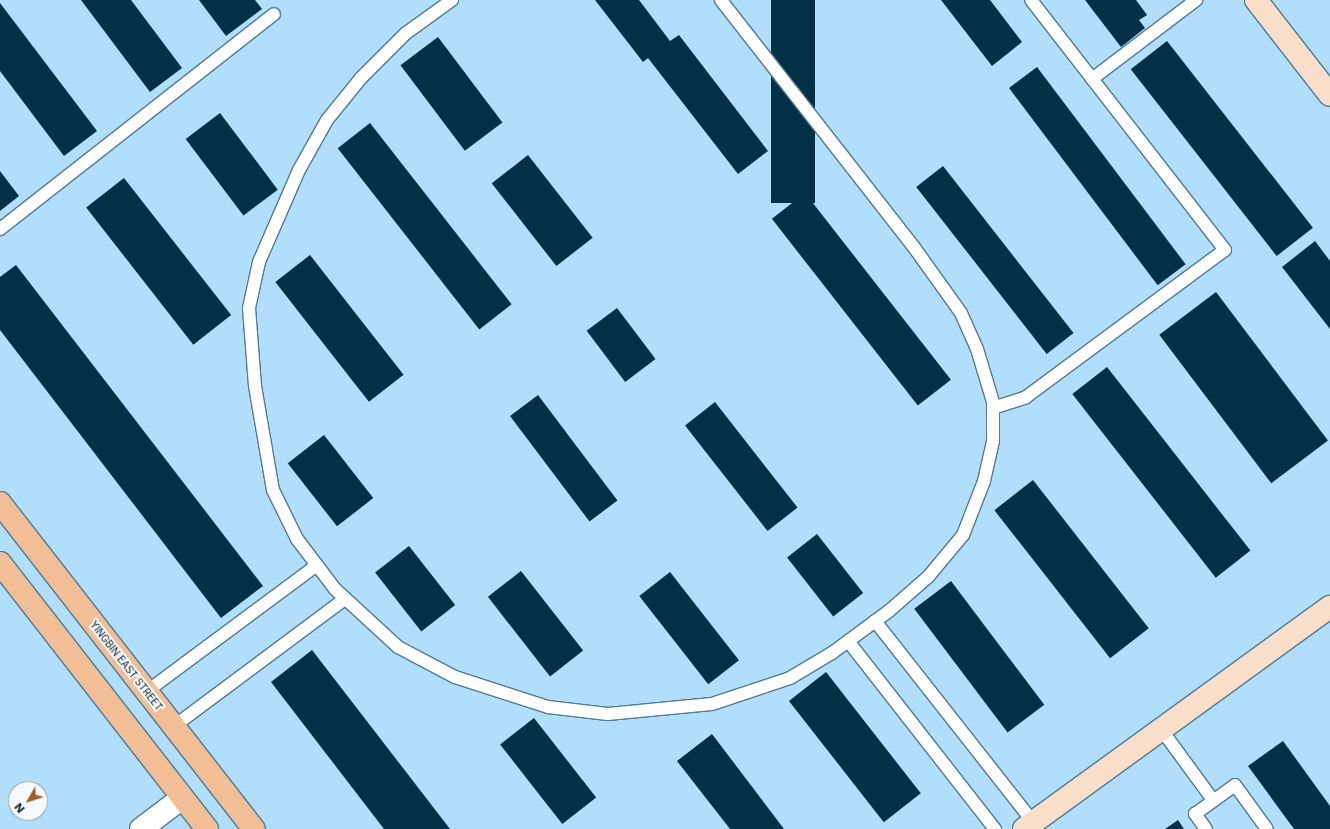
<!DOCTYPE html>
<html>
<head>
<meta charset="utf-8">
<style>
	body { margin:0 }
	#map { position:relative; width:1330px; height:829px; overflow:hidden; background:#b1defb; font-family:Inter,sans-serif }
	div>[style] { position:absolute }
	.building>* { inset:0; background:#023147; transform-origin:0 0 }
	.roads { filter:drop-shadow(1px 0 #507b95) drop-shadow(-1px 0 #507b95) drop-shadow(0 1px #507b95) drop-shadow(0 -1px #507b95) }
	.lane>* { height:12px; margin:-6px; padding:0 6px; transform-origin:6px; border-radius:6px; background:#fff }
	.street>* { height:22px; margin:-11px; padding:0 11px; transform-origin:11px; border-radius:11px; background:#fff }
	.secondary>* { height:22px; margin:-11px; padding:0 11px; transform-origin:11px; border-radius:11px; background:#f9deca }
	.primary>* { height:22px; margin:-11px; padding:0 11px; transform-origin:11px; border-radius:11px; background:#f2be95 }
	span { translate:-50% -50%; white-space:nowrap; text-align:center; line-height:1.15; -webkit-text-stroke:4px #f4f9fc; paint-order:stroke }
	.street-label { font-size:10px; color:#04151e }
	.north { position:absolute; left:8px; top:781px; width:40px; height:40px; box-sizing:border-box; background:#f4f9fc; border:1px solid #949ea3; border-radius:50%; rotate:231deg; font-size:11px; font-weight:700; line-height:16px; text-align:center; color:#04151e }
	.north::after { content:''; display:block; margin:auto; width:14px; height:18px; background:#9f5d29; clip-path:polygon(50% 0,100% 100%,50% 72%,0 100%) }
</style>
</head>
<body>
<div id="map">
	<div class="building">
		<div style="clip-path:polygon(81px 0,131px 0,182px 68px,150px 92px)"></div>
		<div style="clip-path:polygon(199px 0,255px 0,262px 9px,226px 36px)"></div>
		<div style="clip-path:polygon(595px 0,639px 0,670px 41px,679px 35px,768px 151px,738px 174px,648px 58px,643px 62px)"></div>
		<div style="left:771px;top:0;width:44px;height:203px"></div>
		<div style="clip-path:polygon(941px 0,990px 0,1022px 42px,992px 66px)"></div>
		<div style="clip-path:polygon(1085px 0,1136px 0,1147px 15px,1139px 20px,1145px 28px,1121px 47px)"></div>
		<div style="clip-path:polygon(0 3px,97px 131px,64px 156px,0 71px)"></div>
		<div style="left:438px;top:37px;width:107px;height:47px;rotate:53deg"></div>
		<div style="left:1167px;top:41px;width:237px;height:46px;rotate:52deg"></div>
		<div style="left:1037px;top:67px;width:247px;height:35px;rotate:53deg"></div>
		<div style="left:220px;top:113px;width:96px;height:43px;rotate:53deg"></div>
		<div style="left:370px;top:123px;width:230px;height:41px;rotate:52deg"></div>
		<div style="left:528px;top:155px;width:105px;height:46px;rotate:52deg"></div>
		<div style="left:943px;top:166px;width:212px;height:34px;rotate:52deg"></div>
		<div style="clip-path:polygon(0 171px,19px 196px,0 211px)"></div>
		<div style="left:124px;top:178px;width:174px;height:48px;rotate:52deg"></div>
		<div style="left:805px;top:193px;width:237px;height:42px;rotate:52deg"></div>
		<div style="clip-path:polygon(1315px 241px,1330px 261px,1330px 329px,1282px 267px)"></div>
		<div style="left:310px;top:255px;width:152px;height:44px;rotate:52deg"></div>
		<div style="clip-path:polygon(16px 265px,263px 586px,221px 618px,0 330px,0 277px)"></div>
		<div style="left:1216px;top:292px;width:186px;height:71px;rotate:53deg"></div>
		<div style="left:617px;top:308px;width:64px;height:38px;rotate:53deg"></div>
		<div style="left:1107px;top:367px;width:233px;height:44px;rotate:52deg"></div>
		<div style="left:538px;top:395px;width:132px;height:35px;rotate:53deg"></div>
		<div style="left:715px;top:402px;width:134px;height:38px;rotate:52deg"></div>
		<div style="left:324px;top:435px;width:80px;height:46px;rotate:52deg"></div>
		<div style="left:1033px;top:480px;width:188px;height:49px;rotate:52deg"></div>
		<div style="left:817px;top:534px;width:75px;height:38px;rotate:52deg"></div>
		<div style="left:409px;top:546px;width:75px;height:43px;rotate:52deg"></div>
		<div style="left:521px;top:571px;width:101px;height:42px;rotate:52deg"></div>
		<div style="left:670px;top:572px;width:112px;height:39px;rotate:52deg"></div>
		<div style="left:951px;top:581px;width:155px;height:46px;rotate:53deg"></div>
		<div style="clip-path:polygon(312px 650px,450px 829px,384px 829px,271px 682px)"></div>
		<div style="left:826px;top:672px;width:154px;height:47px;rotate:52deg"></div>
		<div style="left:534px;top:718px;width:101px;height:43px;rotate:52deg"></div>
		<div style="clip-path:polygon(712px 734px,784px 829px,730px 829px,677px 761px)"></div>
		<div style="clip-path:polygon(1283px 741px,1330px 806px,1330px 829px,1294px 829px,1248px 766px)"></div>
		<div style="clip-path:polygon(1178px 820px,1184px 829px,1165px 829px)"></div>
	</div>
	<div class="roads">
		<div class="lane">
			<div style="left:452px;top:0;width:57px;rotate:144.3deg"></div>
			<div style="left:406px;top:33px;width:64px;rotate:135deg"></div>
			<div style="left:361px;top:78px;width:54px;rotate:129deg"></div>
			<div style="left:327px;top:120px;width:57px;rotate:119.2deg"></div>
			<div style="left:299px;top:170px;width:100px;rotate:113.5deg"></div>
			<div style="left:259px;top:262px;width:47px;rotate:102.3deg"></div>
			<div style="left:249px;top:308px;width:78px;rotate:85.6deg"></div>
			<div style="left:255px;top:386px;width:106px;rotate:80.2deg"></div>
			<div style="left:273px;top:490px;width:55px;rotate:63.9deg"></div>
			<div style="left:297px;top:539px;width:63px;rotate:52.8deg"></div>
			<div style="left:335px;top:589px;width:86px;rotate:42.6deg"></div>
			<div style="left:398px;top:647px;width:64px;rotate:27.8deg"></div>
			<div style="left:455px;top:677px;width:98px;rotate:17.9deg"></div>
			<div style="left:548px;top:707px;width:60px;rotate:6.7deg"></div>
			<div style="left:608px;top:714px;width:104px;rotate:-5.5deg"></div>
			<div style="left:712px;top:704px;width:82px;rotate:-18.4deg"></div>
			<div style="left:790px;top:678px;width:49px;rotate:-30.8deg"></div>
			<div style="left:832px;top:653px;width:71px;rotate:-36.4deg"></div>
			<div style="left:889px;top:611px;width:52px;rotate:-41.1deg"></div>
			<div style="left:928px;top:577px;width:55px;rotate:-50.2deg"></div>
			<div style="left:963px;top:535px;width:58px;rotate:-68.7deg"></div>
			<div style="left:984px;top:481px;width:41px;rotate:-77.3deg"></div>
			<div style="left:993px;top:441px;width:39px;rotate:-90deg"></div>
			<div style="left:993px;top:402px;width:55px;rotate:-106.8deg"></div>
			<div style="left:977px;top:349px;width:39px;rotate:-114deg"></div>
			<div style="left:961px;top:313px;width:82px;rotate:-125.6deg"></div>
			<div style="left:913px;top:246px;width:312px;rotate:-128deg"></div>
			<div style="left:1092px;top:79px;width:131px;rotate:-37.2deg"></div>
			<div style="left:0;top:229px;width:348px;rotate:-38.1deg"></div>
			<div style="left:993px;top:408px;width:35px;rotate:-18deg"></div>
			<div style="left:1026px;top:397px;width:247px;rotate:-36.5deg"></div>
			<div style="left:1225px;top:250px;width:316px;rotate:-127.8deg"></div>
			<div style="left:875px;top:621px;width:256px;rotate:51.8deg"></div>
			<div style="left:848px;top:641px;width:239px;rotate:52deg"></div>
			<div style="left:146px;top:692px;width:213px;rotate:-36.6deg"></div>
			<div style="left:173px;top:727px;width:214px;rotate:-36.7deg"></div>
			<div style="left:1161px;top:729px;width:88px;rotate:53.8deg"></div>
			<div style="left:1206px;top:829px;width:19px;rotate:-126deg"></div>
			<div style="left:1195px;top:814px;width:49px;rotate:-35.9deg"></div>
			<div style="left:1235px;top:785px;width:54px;rotate:54deg"></div>
		</div>
		<div class="street">
			<div style="left:141px;top:829px;width:51px;rotate:-37.1deg"></div>
		</div>
		<div class="secondary">
			<div style="left:1256px;top:0;width:120px;rotate:52.1deg"></div>
			<div style="left:1024px;top:829px;width:378px;rotate:-36deg"></div>
		</div>
		<div class="primary">
			<div style="left:0;top:503px;width:413px;rotate:52.1deg"></div>
			<div style="left:0;top:563px;width:337px;rotate:52.1deg"></div>
		</div>
	</div>
	<div class="street-label">
		<span style="left:126px;top:666px;rotate:52deg">YINGBIN EAST STREET</span>
	</div>
	<div class="north">N</div>
</div>
</body>
</html>
